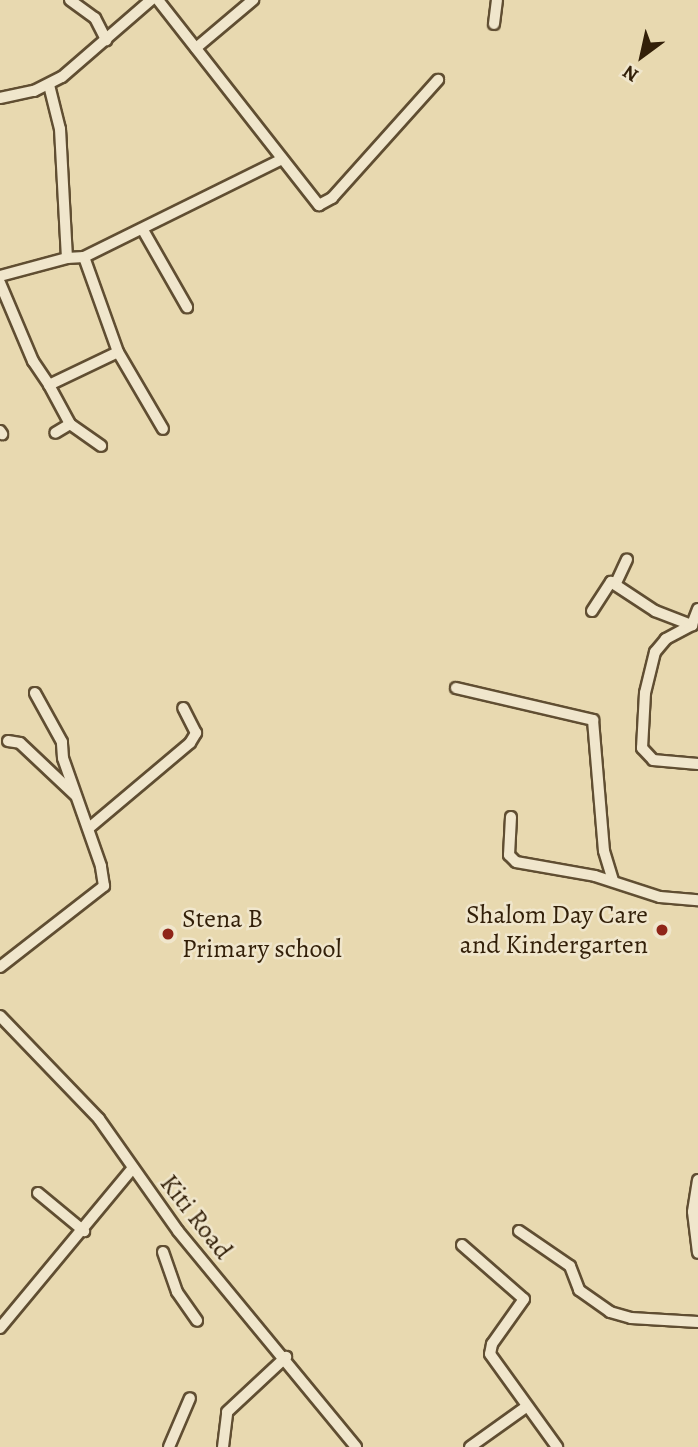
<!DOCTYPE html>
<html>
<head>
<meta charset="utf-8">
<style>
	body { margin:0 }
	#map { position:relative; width:698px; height:1447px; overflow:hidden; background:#e8d9b0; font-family:Alegreya,serif }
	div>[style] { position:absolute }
	.roads { filter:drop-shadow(2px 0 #604e32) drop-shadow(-2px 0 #604e32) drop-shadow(0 2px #604e32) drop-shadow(0 -2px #604e32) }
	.minor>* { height:10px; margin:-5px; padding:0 5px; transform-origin:5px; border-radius:5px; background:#f0e6cc }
	.dots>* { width:19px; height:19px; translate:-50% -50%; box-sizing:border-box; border:4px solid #f0e6cc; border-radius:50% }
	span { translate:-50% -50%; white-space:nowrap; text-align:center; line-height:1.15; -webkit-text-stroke:5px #f0e6cc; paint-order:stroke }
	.poi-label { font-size:26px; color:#321f08 }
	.right { translate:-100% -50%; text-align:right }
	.left { translate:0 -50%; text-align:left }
	.street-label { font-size:26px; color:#321f08 }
	.north { position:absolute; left:607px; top:21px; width:70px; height:70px; -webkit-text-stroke:5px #f0e6cc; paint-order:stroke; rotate:213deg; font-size:19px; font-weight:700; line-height:28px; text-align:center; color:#321f08 }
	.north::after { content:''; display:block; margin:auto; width:24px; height:32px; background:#321f08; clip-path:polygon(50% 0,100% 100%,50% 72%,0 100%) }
</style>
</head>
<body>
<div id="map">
	<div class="roads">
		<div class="minor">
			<div style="left:70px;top:0;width:31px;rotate:36deg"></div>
			<div style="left:95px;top:18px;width:25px;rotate:63deg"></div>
			<div style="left:158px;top:0;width:261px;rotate:51.9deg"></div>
			<div style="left:319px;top:205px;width:15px;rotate:-28deg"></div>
			<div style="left:332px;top:198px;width:159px;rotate:-48.1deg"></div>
			<div style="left:494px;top:24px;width:24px;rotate:-83deg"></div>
			<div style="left:196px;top:48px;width:75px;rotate:-40.1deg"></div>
			<div style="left:49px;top:85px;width:45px;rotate:76deg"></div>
			<div style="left:60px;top:129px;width:129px;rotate:86.9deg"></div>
			<div style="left:67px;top:258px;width:17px;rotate:-3deg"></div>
			<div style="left:84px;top:257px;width:101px;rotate:70.3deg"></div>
			<div style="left:118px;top:352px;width:89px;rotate:59.7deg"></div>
			<div style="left:0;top:98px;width:35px;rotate:-12deg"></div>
			<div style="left:34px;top:91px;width:31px;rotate:-27deg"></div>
			<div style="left:62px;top:77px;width:118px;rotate:-40.9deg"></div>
			<div style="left:143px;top:230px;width:89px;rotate:60.3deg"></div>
			<div style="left:84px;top:257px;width:221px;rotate:-26.3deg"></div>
			<div style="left:0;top:276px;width:69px;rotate:-15deg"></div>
			<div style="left:0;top:283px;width:85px;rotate:67.1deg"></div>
			<div style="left:33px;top:361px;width:29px;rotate:56deg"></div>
			<div style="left:49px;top:385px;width:76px;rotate:-25.6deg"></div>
			<div style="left:49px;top:385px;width:44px;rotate:61.7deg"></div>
			<div style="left:70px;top:424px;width:17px;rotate:149deg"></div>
			<div style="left:70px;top:424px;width:38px;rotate:35deg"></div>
			<div style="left:0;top:431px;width:4px;rotate:56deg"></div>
			<div style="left:616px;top:583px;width:26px;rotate:-65deg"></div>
			<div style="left:698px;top:609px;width:17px;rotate:111deg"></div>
			<div style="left:692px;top:625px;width:30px;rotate:152deg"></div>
			<div style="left:666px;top:639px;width:17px;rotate:130deg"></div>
			<div style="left:655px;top:652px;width:42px;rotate:103.7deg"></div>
			<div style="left:645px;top:693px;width:55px;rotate:93.1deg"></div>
			<div style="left:642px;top:748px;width:16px;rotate:47deg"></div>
			<div style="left:653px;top:760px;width:45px;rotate:5.1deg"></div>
			<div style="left:592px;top:611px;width:35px;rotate:-57deg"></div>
			<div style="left:611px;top:582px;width:53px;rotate:33.4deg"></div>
			<div style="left:655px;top:611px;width:40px;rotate:21deg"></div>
			<div style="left:456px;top:688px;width:141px;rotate:13.1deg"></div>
			<div style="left:593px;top:720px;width:131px;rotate:85.2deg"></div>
			<div style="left:604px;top:851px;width:30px;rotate:73deg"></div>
			<div style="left:8px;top:741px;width:12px;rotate:9deg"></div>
			<div style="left:20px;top:743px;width:76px;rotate:43.4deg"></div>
			<div style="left:511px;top:817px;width:38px;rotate:93deg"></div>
			<div style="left:509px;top:855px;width:10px;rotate:45deg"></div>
			<div style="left:516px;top:862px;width:80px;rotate:10deg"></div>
			<div style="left:595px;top:876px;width:68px;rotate:17.9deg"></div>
			<div style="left:660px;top:897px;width:38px;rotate:5deg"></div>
			<div style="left:89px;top:828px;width:132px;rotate:-40.1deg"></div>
			<div style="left:190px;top:743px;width:12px;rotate:-59deg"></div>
			<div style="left:196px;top:733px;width:28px;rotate:-117deg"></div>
			<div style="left:0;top:967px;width:132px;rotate:-37.9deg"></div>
			<div style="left:104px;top:886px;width:20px;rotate:-99deg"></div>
			<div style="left:101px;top:866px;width:114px;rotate:-109.4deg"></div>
			<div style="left:63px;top:758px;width:16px;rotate:-94deg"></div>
			<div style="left:62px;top:742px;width:56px;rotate:-118.9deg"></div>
			<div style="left:0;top:1016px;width:143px;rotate:46.1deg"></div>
			<div style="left:99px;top:1119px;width:137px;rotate:54.8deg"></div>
			<div style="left:178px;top:1231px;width:280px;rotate:50.5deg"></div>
			<div style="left:698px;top:1180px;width:32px;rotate:99deg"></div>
			<div style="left:693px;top:1212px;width:41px;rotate:83deg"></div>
			<div style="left:38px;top:1193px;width:60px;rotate:39.6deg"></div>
			<div style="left:519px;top:1231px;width:62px;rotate:34.5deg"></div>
			<div style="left:570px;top:1266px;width:26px;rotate:69deg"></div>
			<div style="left:579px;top:1290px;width:38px;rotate:35deg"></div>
			<div style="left:610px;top:1312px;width:22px;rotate:16deg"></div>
			<div style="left:631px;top:1318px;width:67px;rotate:3.4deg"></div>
			<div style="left:462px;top:1245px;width:82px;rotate:41.1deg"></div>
			<div style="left:524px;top:1299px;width:55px;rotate:125.4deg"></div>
			<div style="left:492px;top:1344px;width:10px;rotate:101deg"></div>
			<div style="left:490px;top:1354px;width:115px;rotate:54.2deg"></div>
			<div style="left:163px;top:1252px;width:42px;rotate:70.7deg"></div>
			<div style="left:177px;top:1292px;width:35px;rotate:55deg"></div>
			<div style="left:0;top:1328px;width:208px;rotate:-50.3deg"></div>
			<div style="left:169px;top:1447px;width:53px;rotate:-66.8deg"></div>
			<div style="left:223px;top:1447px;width:35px;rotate:-83deg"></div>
			<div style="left:227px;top:1412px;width:81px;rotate:-43deg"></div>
			<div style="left:470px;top:1447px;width:69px;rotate:-35.5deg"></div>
		</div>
	</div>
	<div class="dots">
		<div style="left:662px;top:930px;background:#8f2418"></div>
		<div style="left:168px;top:934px;background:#8f2418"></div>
	</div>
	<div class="poi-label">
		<span class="right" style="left:648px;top:930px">Shalom Day Care<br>and Kindergarten</span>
		<span class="left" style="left:182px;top:934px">Stena B<br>Primary school</span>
	</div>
	<div class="street-label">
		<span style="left:196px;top:1217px;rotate:52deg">Kiti Road</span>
	</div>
	<div class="north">N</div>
</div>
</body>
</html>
